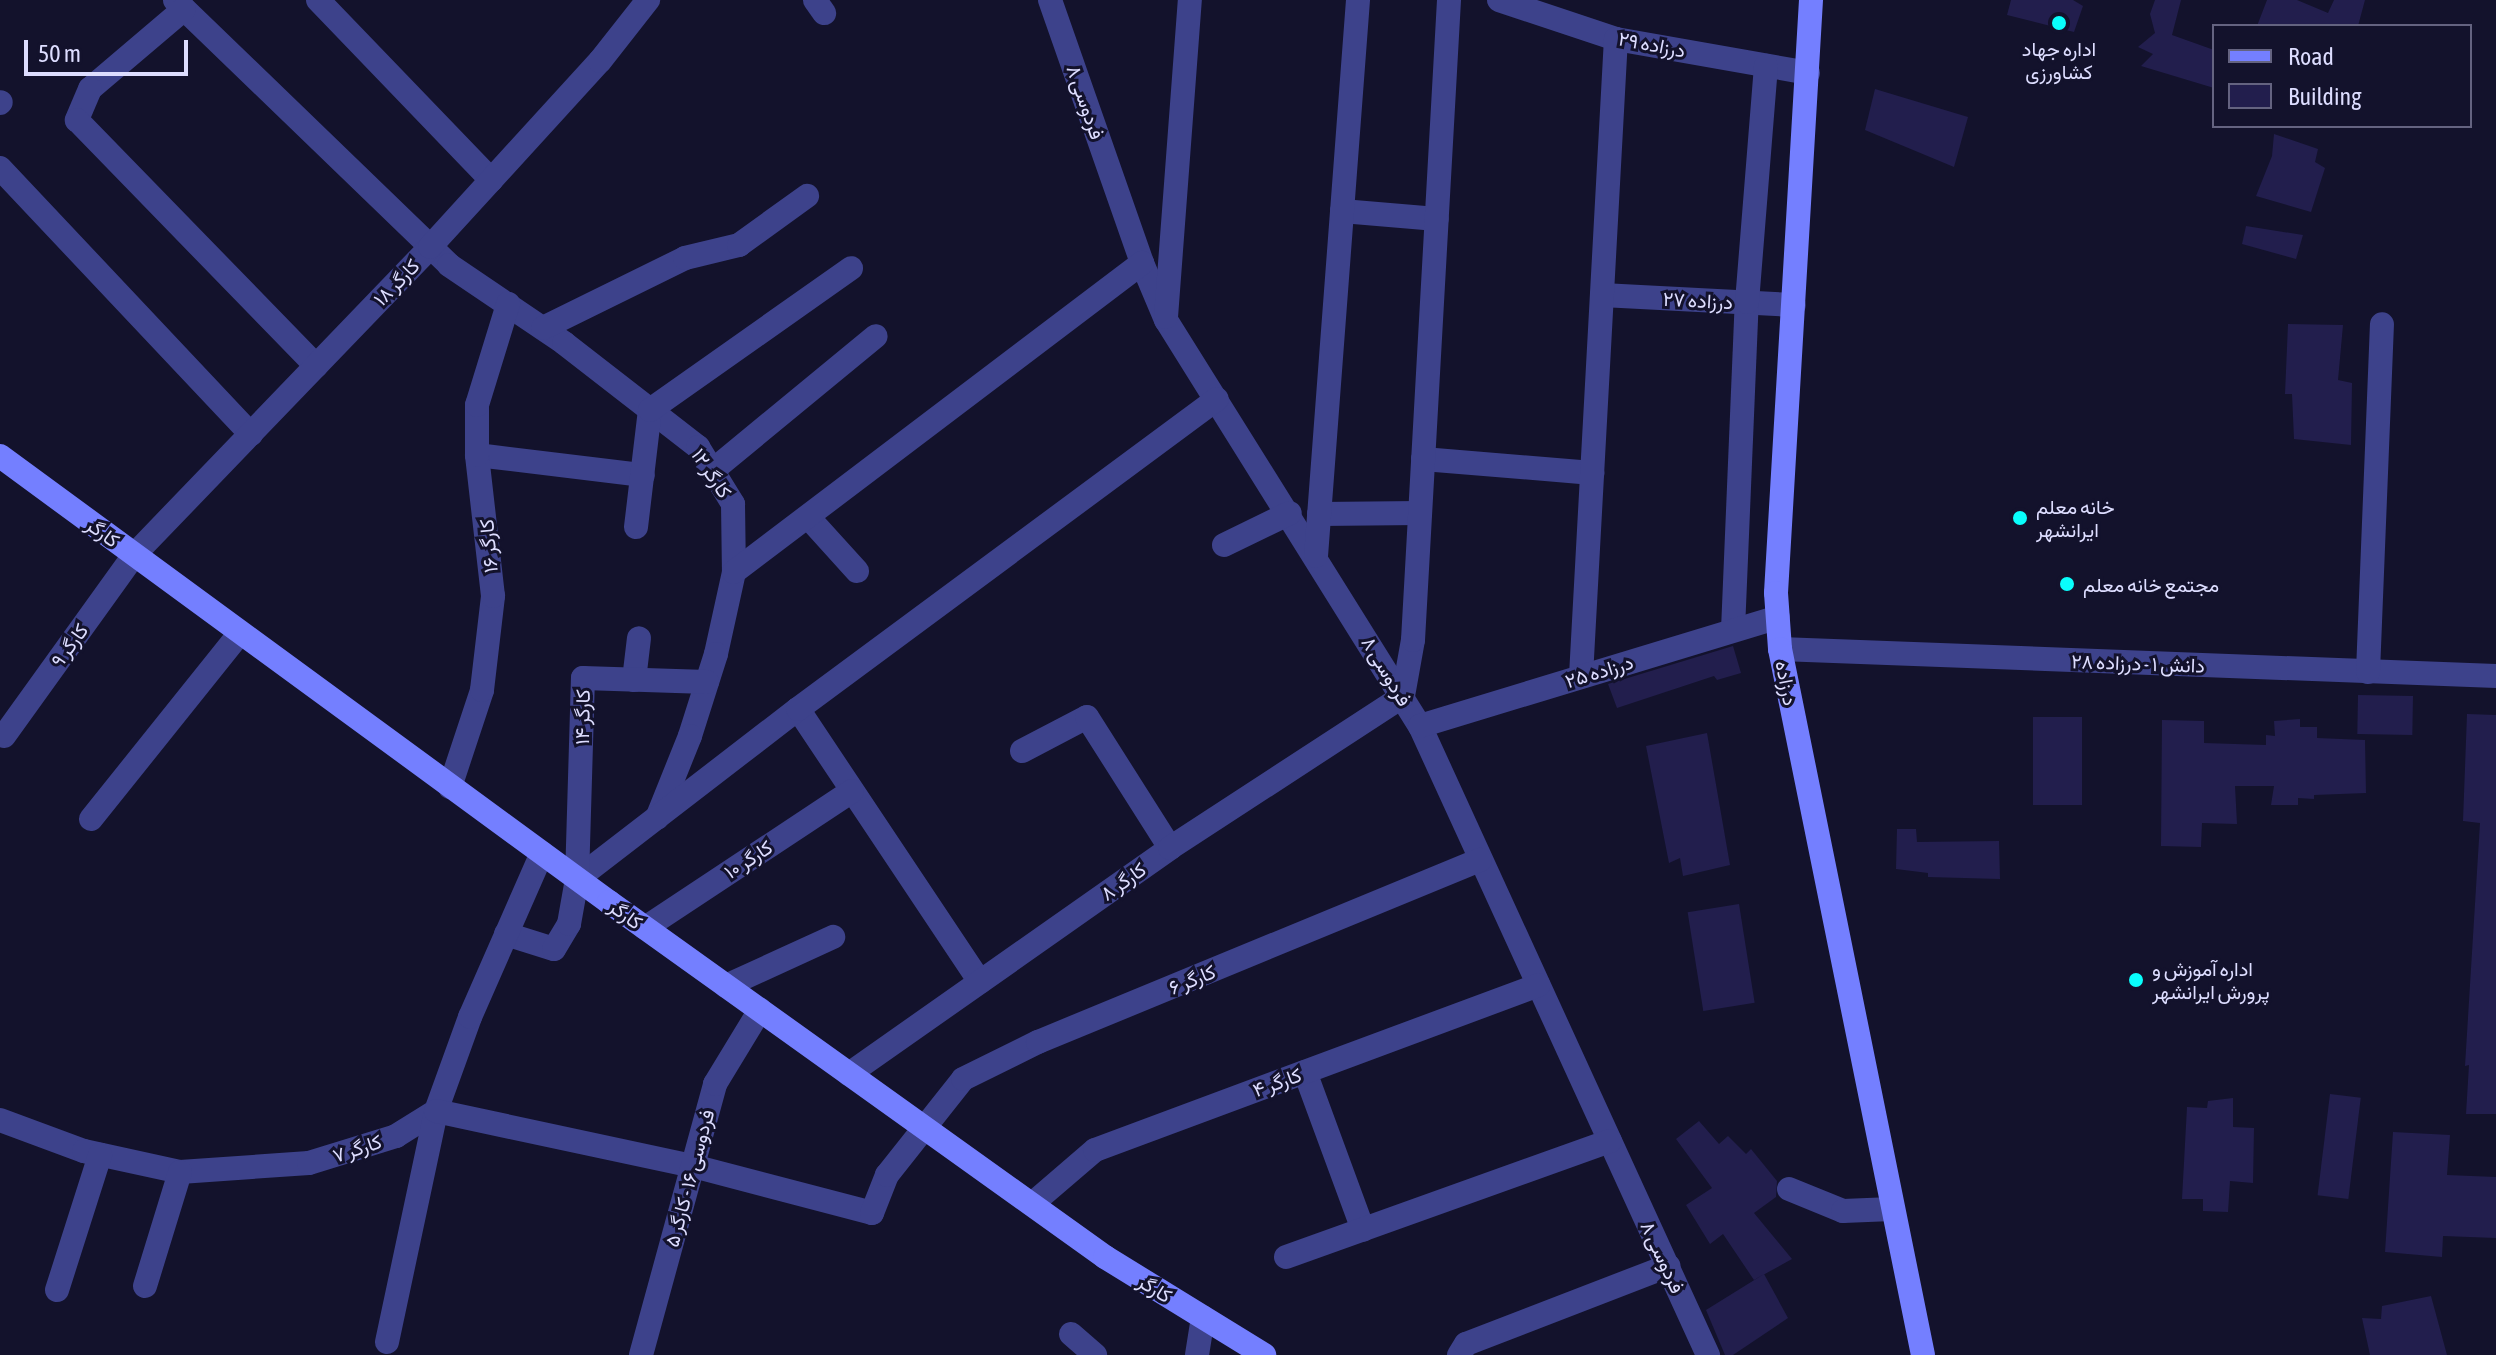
<!DOCTYPE html>
<html>
<head>
<meta charset="utf-8">
<style>
	body { margin:0 }
	#map { position:relative; width:2496px; height:1355px; overflow:hidden; background:#13122c; font-family:"Asap Condensed",Vazirmatn,sans-serif }
	div>[style] { position:absolute }
	.building>* { inset:0; background:#221e4d; transform-origin:0 0 }
	.street>* { height:24px; margin:-12px; padding:0 12px; transform-origin:12px; border-radius:12px; background:#3d428b }
	.secondary>* { height:24px; margin:-12px; padding:0 12px; transform-origin:12px; border-radius:12px; background:#747fff }
	.dots>* { width:22px; height:22px; translate:-50% -50%; box-sizing:border-box; border:4px solid #13122c; border-radius:50% }
	span { translate:-50% -50%; white-space:nowrap; text-align:center; line-height:1.15; -webkit-text-stroke:6px #13122c; paint-order:stroke }
	.street-label { font-size:20px; color:#ddf }
	.poi-label { font-size:20px; color:#ddf }
	.left { translate:0 -50%; text-align:left }
	.legend { position:absolute; left:2212px; top:24px; width:260px; height:104px; box-sizing:border-box; background:#13122c; border:2px solid #646380; margin:0; padding:10px 14px; list-style:none; font-size:24px; color:#ddf }
	.legend li { display:flex; align-items:center; gap:16px; height:40px }
	.legend b { width:40px; border:2px solid #646380 }
	.scale { position:absolute; left:24px; top:40px; width:164px; height:36px; box-sizing:border-box; border:4px solid #ddf; border-top:0; padding-left:10px; font-size:24px; line-height:28px; white-space:nowrap; color:#ddf; -webkit-text-stroke:6px #13122c; paint-order:stroke }
</style>
</head>
<body>
<div id="map">
	<div class="building">
		<div style="clip-path:polygon(2011px 0,2073px 0,2083px 6px,2074px 32px,2007px 15px)"></div>
		<div style="clip-path:polygon(2155px 0,2181px 0,2172px 35px,2214px 50px,2214px 88px,2141px 66px,2153px 54px,2138px 47px,2155px 33px,2150px 14px)"></div>
		<div style="clip-path:polygon(2267px 0,2297px 0,2328px 13px,2334px 0,2365px 0,2358px 26px,2257px 26px)"></div>
		<div style="clip-path:polygon(1875px 89px,1968px 117px,1954px 167px,1865px 130px)"></div>
		<div style="clip-path:polygon(2274px 134px,2318px 149px,2315px 162px,2325px 168px,2311px 212px,2256px 196px,2272px 156px)"></div>
		<div style="clip-path:polygon(2246px 226px,2303px 235px,2296px 259px,2242px 244px)"></div>
		<div style="clip-path:polygon(2288px 324px,2343px 325px,2338px 380px,2352px 383px,2351px 445px,2294px 439px,2292px 394px,2285px 394px)"></div>
		<div style="clip-path:polygon(1733px 646px,1741px 673px,1717px 680px,1714px 676px,1617px 708px,1608px 684px)"></div>
		<div style="left:2358px;top:695px;width:55px;height:39px;rotate:1deg"></div>
		<div style="clip-path:polygon(2467px 714px,2496px 715px,2496px 1114px,2466px 1114px,2469px 1065px,2465px 1066px,2480px 823px,2463px 821px)"></div>
		<div style="left:2033px;top:717px;width:49px;height:88px"></div>
		<div style="clip-path:polygon(2300px 719px,2300px 727px,2317px 727px,2317px 738px,2365px 740px,2366px 793px,2314px 795px,2314px 799px,2298px 798px,2298px 805px,2271px 805px,2274px 786px,2235px 786px,2237px 824px,2202px 823px,2201px 847px,2161px 846px,2162px 720px,2204px 721px,2204px 743px,2266px 745px,2266px 735px,2275px 736px,2274px 721px)"></div>
		<div style="clip-path:polygon(1707px 733px,1730px 865px,1683px 876px,1680px 858px,1669px 863px,1646px 746px)"></div>
		<div style="clip-path:polygon(1897px 829px,1916px 829px,1917px 842px,1999px 841px,2000px 879px,1928px 877px,1928px 873px,1896px 869px)"></div>
		<div style="left:1739px;top:904px;width:100px;height:52px;rotate:81deg"></div>
		<div style="left:2330px;top:1094px;width:31px;height:102px;rotate:7deg"></div>
		<div style="clip-path:polygon(2233px 1098px,2233px 1127px,2254px 1128px,2253px 1183px,2230px 1181px,2228px 1212px,2203px 1211px,2203px 1199px,2182px 1199px,2187px 1107px,2207px 1108px,2208px 1101px)"></div>
		<div style="clip-path:polygon(1699px 1121px,1719px 1144px,1728px 1136px,1746px 1154px,1751px 1149px,1777px 1181px,1776px 1197px,1754px 1213px,1792px 1259px,1754px 1280px,1723px 1234px,1710px 1244px,1686px 1205px,1712px 1188px,1676px 1139px)"></div>
		<div style="clip-path:polygon(2393px 1132px,2450px 1135px,2447px 1175px,2496px 1177px,2496px 1238px,2443px 1236px,2442px 1257px,2385px 1252px)"></div>
		<div style="clip-path:polygon(1764px 1274px,1788px 1318px,1733px 1355px,1725px 1355px,1706px 1310px)"></div>
		<div style="clip-path:polygon(2431px 1296px,2447px 1355px,2370px 1355px,2362px 1318px,2381px 1319px,2382px 1306px)"></div>
	</div>
	<div class="street">
		<div style="left:175px;top:0;width:381px;rotate:44deg"></div>
		<div style="left:449px;top:265px;width:139px;rotate:34.1deg"></div>
		<div style="left:564px;top:343px;width:170px;rotate:37.8deg"></div>
		<div style="left:698px;top:447px;width:67px;rotate:58.4deg"></div>
		<div style="left:733px;top:504px;width:68px;rotate:89.2deg"></div>
		<div style="left:734px;top:572px;width:84px;rotate:102.4deg"></div>
		<div style="left:716px;top:654px;width:86px;rotate:107.6deg"></div>
		<div style="left:690px;top:736px;width:88px;rotate:111.9deg"></div>
		<div style="left:318px;top:0;width:250px;rotate:46.1deg"></div>
		<div style="left:815px;top:0;width:16px;rotate:55deg"></div>
		<div style="left:1050px;top:0;width:279px;rotate:70.7deg"></div>
		<div style="left:1142px;top:263px;width:62px;rotate:67.2deg"></div>
		<div style="left:1166px;top:320px;width:479px;rotate:58deg"></div>
		<div style="left:1420px;top:726px;width:692px;rotate:65.4deg"></div>
		<div style="left:1499px;top:0;width:123px;rotate:18.4deg"></div>
		<div style="left:1616px;top:39px;width:195px;rotate:10deg"></div>
		<div style="left:184px;top:9px;width:123px;rotate:139.6deg"></div>
		<div style="left:90px;top:89px;width:34px;rotate:113deg"></div>
		<div style="left:77px;top:120px;width:343px;rotate:45.8deg"></div>
		<div style="left:0;top:103px;width:1px;rotate:-45deg"></div>
		<div style="left:0;top:168px;width:366px;rotate:46.7deg"></div>
		<div style="left:1342px;top:211px;width:95px;rotate:4.8deg"></div>
		<div style="left:1602px;top:295px;width:192px;rotate:3deg"></div>
		<div style="left:1166px;top:317px;width:318px;rotate:-85.7deg"></div>
		<div style="left:543px;top:328px;width:158px;rotate:-26.2deg"></div>
		<div style="left:685px;top:258px;width:56px;rotate:-13.5deg"></div>
		<div style="left:739px;top:245px;width:84px;rotate:-35.8deg"></div>
		<div style="left:477px;top:455px;width:167px;rotate:6.9deg"></div>
		<div style="left:1423px;top:459px;width:170px;rotate:4.7deg"></div>
		<div style="left:712px;top:471px;width:212px;rotate:-39.5deg"></div>
		<div style="left:1319px;top:514px;width:101px;rotate:-0.6deg"></div>
		<div style="left:808px;top:517px;width:73px;rotate:47.8deg"></div>
		<div style="left:636px;top:527px;width:118px;rotate:-83.2deg"></div>
		<div style="left:650px;top:410px;width:246px;rotate:-35.2deg"></div>
		<div style="left:1224px;top:545px;width:73px;rotate:-25.9deg"></div>
		<div style="left:1316px;top:556px;width:558px;rotate:-85.68deg"></div>
		<div style="left:734px;top:572px;width:512px;rotate:-37.14deg"></div>
		<div style="left:1733px;top:630px;width:328px;rotate:-87.6deg"></div>
		<div style="left:1747px;top:302px;width:237px;rotate:-85.4deg"></div>
		<div style="left:1780px;top:649px;width:717px;rotate:2.16deg"></div>
		<div style="left:2368px;top:672px;width:348px;rotate:-87.7deg"></div>
		<div style="left:1581px;top:676px;width:638px;rotate:-86.86deg"></div>
		<div style="left:634px;top:680px;width:42px;rotate:-83.2deg"></div>
		<div style="left:798px;top:709px;width:328px;rotate:56.3deg"></div>
		<div style="left:1420px;top:726px;width:374px;rotate:-16.9deg"></div>
		<div style="left:4px;top:736px;width:223px;rotate:-54.3deg"></div>
		<div style="left:134px;top:555px;width:427px;rotate:-46.1deg"></div>
		<div style="left:430px;top:247px;width:252px;rotate:-47.6deg"></div>
		<div style="left:600px;top:61px;width:78px;rotate:-51.8deg"></div>
		<div style="left:1022px;top:751px;width:73px;rotate:-27.6deg"></div>
		<div style="left:1087px;top:717px;width:155px;rotate:57.6deg"></div>
		<div style="left:450px;top:787px;width:102px;rotate:-71.7deg"></div>
		<div style="left:482px;top:690px;width:95px;rotate:-83.3deg"></div>
		<div style="left:493px;top:596px;width:142px;rotate:-96.5deg"></div>
		<div style="left:477px;top:455px;width:50px;rotate:-90deg"></div>
		<div style="left:477px;top:405px;width:106px;rotate:-72.9deg"></div>
		<div style="left:91px;top:819px;width:238px;rotate:-51.3deg"></div>
		<div style="left:577px;top:879px;width:279px;rotate:-37.6deg"></div>
		<div style="left:798px;top:709px;width:521px;rotate:-36.5deg"></div>
		<div style="left:645px;top:928px;width:248px;rotate:-33.5deg"></div>
		<div style="left:506px;top:934px;width:50px;rotate:17.4deg"></div>
		<div style="left:554px;top:949px;width:29px;rotate:-59deg"></div>
		<div style="left:569px;top:924px;width:46px;rotate:-79.9deg"></div>
		<div style="left:577px;top:879px;width:201px;rotate:-88.3deg"></div>
		<div style="left:583px;top:678px;width:124px;rotate:1.8deg"></div>
		<div style="left:726px;top:986px;width:118px;rotate:-24.6deg"></div>
		<div style="left:1305px;top:1072px;width:168px;rotate:69.8deg"></div>
		<div style="left:849px;top:1074px;width:393px;rotate:-35.1deg"></div>
		<div style="left:1170px;top:848px;width:278px;rotate:-33.1deg"></div>
		<div style="left:1403px;top:696px;width:57px;rotate:-79.9deg"></div>
		<div style="left:1413px;top:640px;width:641px;rotate:-86.78deg"></div>
		<div style="left:0;top:1120px;width:90px;rotate:20.3deg"></div>
		<div style="left:84px;top:1151px;width:98px;rotate:12.3deg"></div>
		<div style="left:180px;top:1172px;width:129px;rotate:-4deg"></div>
		<div style="left:309px;top:1163px;width:91px;rotate:-17.2deg"></div>
		<div style="left:396px;top:1136px;width:47px;rotate:-32deg"></div>
		<div style="left:436px;top:1111px;width:100px;rotate:-70.1deg"></div>
		<div style="left:470px;top:1017px;width:179px;rotate:-66.3deg"></div>
		<div style="left:1789px;top:1189px;width:58px;rotate:22.2deg"></div>
		<div style="left:1843px;top:1211px;width:49px;rotate:-2.3deg"></div>
		<div style="left:1032px;top:1204px;width:83px;rotate:-40.6deg"></div>
		<div style="left:1095px;top:1150px;width:473px;rotate:-20.4deg"></div>
		<div style="left:1286px;top:1257px;width:344px;rotate:-19.7deg"></div>
		<div style="left:145px;top:1286px;width:119px;rotate:-72.9deg"></div>
		<div style="left:57px;top:1290px;width:142px;rotate:-72.3deg"></div>
		<div style="left:1071px;top:1334px;width:32px;rotate:41deg"></div>
		<div style="left:387px;top:1342px;width:236px;rotate:-78deg"></div>
		<div style="left:436px;top:1111px;width:263px;rotate:12.1deg"></div>
		<div style="left:693px;top:1166px;width:185px;rotate:14.7deg"></div>
		<div style="left:872px;top:1213px;width:41px;rotate:-68.5deg"></div>
		<div style="left:887px;top:1175px;width:122px;rotate:-51.6deg"></div>
		<div style="left:963px;top:1079px;width:84px;rotate:-26.3deg"></div>
		<div style="left:1038px;top:1042px;width:478px;rotate:-22.4deg"></div>
		<div style="left:641px;top:1355px;width:281px;rotate:-74.7deg"></div>
		<div style="left:715px;top:1084px;width:87px;rotate:-58.7deg"></div>
		<div style="left:1197px;top:1355px;width:38px;rotate:-81deg"></div>
		<div style="left:1459px;top:1355px;width:13px;rotate:-58deg"></div>
		<div style="left:1466px;top:1344px;width:217px;rotate:-21.1deg"></div>
	</div>
	<div class="secondary">
		<div style="left:1811px;top:0;width:594px;rotate:93.38deg"></div>
		<div style="left:1776px;top:593px;width:56px;rotate:85.9deg"></div>
		<div style="left:1780px;top:649px;width:720px;rotate:78.55deg"></div>
		<div style="left:0;top:456px;width:755px;rotate:36.22deg"></div>
		<div style="left:609px;top:902px;width:610px;rotate:35.59deg"></div>
		<div style="left:1105px;top:1257px;width:187px;rotate:31.6deg"></div>
	</div>
	<div class="dots">
		<div style="left:2059px;top:23px;background:#09fefc"></div>
		<div style="left:2020px;top:518px;background:#09fefc"></div>
		<div style="left:2067px;top:584px;background:#09fefc"></div>
		<div style="left:2136px;top:980px;background:#09fefc"></div>
	</div>
	<div class="street-label">
		<span style="left:1652px;top:44px;rotate:11deg">درزاده ۲۹</span>
		<span style="left:1086px;top:102px;rotate:71deg">فردوسی ۸</span>
		<span style="left:396px;top:282px;rotate:-46deg">کارگر ۱۸</span>
		<span style="left:1698px;top:300px;rotate:3deg">درزاده ۲۷</span>
		<span style="left:712px;top:473px;rotate:56deg">کارگر ۱۲</span>
		<span style="left:103px;top:532px;rotate:36deg">کارگر</span>
		<span style="left:488px;top:546px;rotate:-95deg">کارگر ۱۶</span>
		<span style="left:69px;top:645px;rotate:-54deg">کارگر ۹</span>
		<span style="left:2138px;top:663px;rotate:2deg">دانش ۱ - درزاده ۲۸</span>
		<span style="left:1387px;top:671px;rotate:59deg">فردوسی ۸</span>
		<span style="left:1599px;top:671px;rotate:-17deg">درزاده ۲۵</span>
		<span style="left:1787px;top:683px;rotate:79deg">درزاده</span>
		<span style="left:582px;top:717px;rotate:-89deg">کارگر ۱۴</span>
		<span style="left:748px;top:859px;rotate:-33deg">کارگر ۱۰</span>
		<span style="left:1123px;top:881px;rotate:-35deg">کارگر ۸</span>
		<span style="left:626px;top:914px;rotate:36deg">کارگر</span>
		<span style="left:1192px;top:979px;rotate:-22deg">کارگر ۶</span>
		<span style="left:1277px;top:1082px;rotate:-20deg">کارگر ۴</span>
		<span style="left:357px;top:1148px;rotate:-18deg">کارگر ۷</span>
		<span style="left:689px;top:1178px;rotate:-75deg">فردوسی ۱۶ - کارگر ۵</span>
		<span style="left:1663px;top:1257px;rotate:65deg">فردوسی ۸</span>
		<span style="left:1155px;top:1288px;rotate:32deg">کارگر</span>
	</div>
	<div class="poi-label">
		<span style="left:2059px;top:60px">اداره جهاد<br>کشاورزی</span>
		<span class="left" style="left:2036px;top:518px">خانه معلم<br>ایرانشهر</span>
		<span class="left" style="left:2083px;top:584px">مجتمع خانه معلم</span>
		<span class="left" style="left:2152px;top:980px">اداره آموزش و<br>پرورش ایرانشهر</span>
	</div>
	<ul class="legend">
	<li><b style="height:10px;background:#747fff"></b>Road</li>
	<li><b style="height:22px;background:#221e4d"></b>Building</li>
	</ul>
	<div class="scale">50 m</div>
</div>
</body>
</html>
